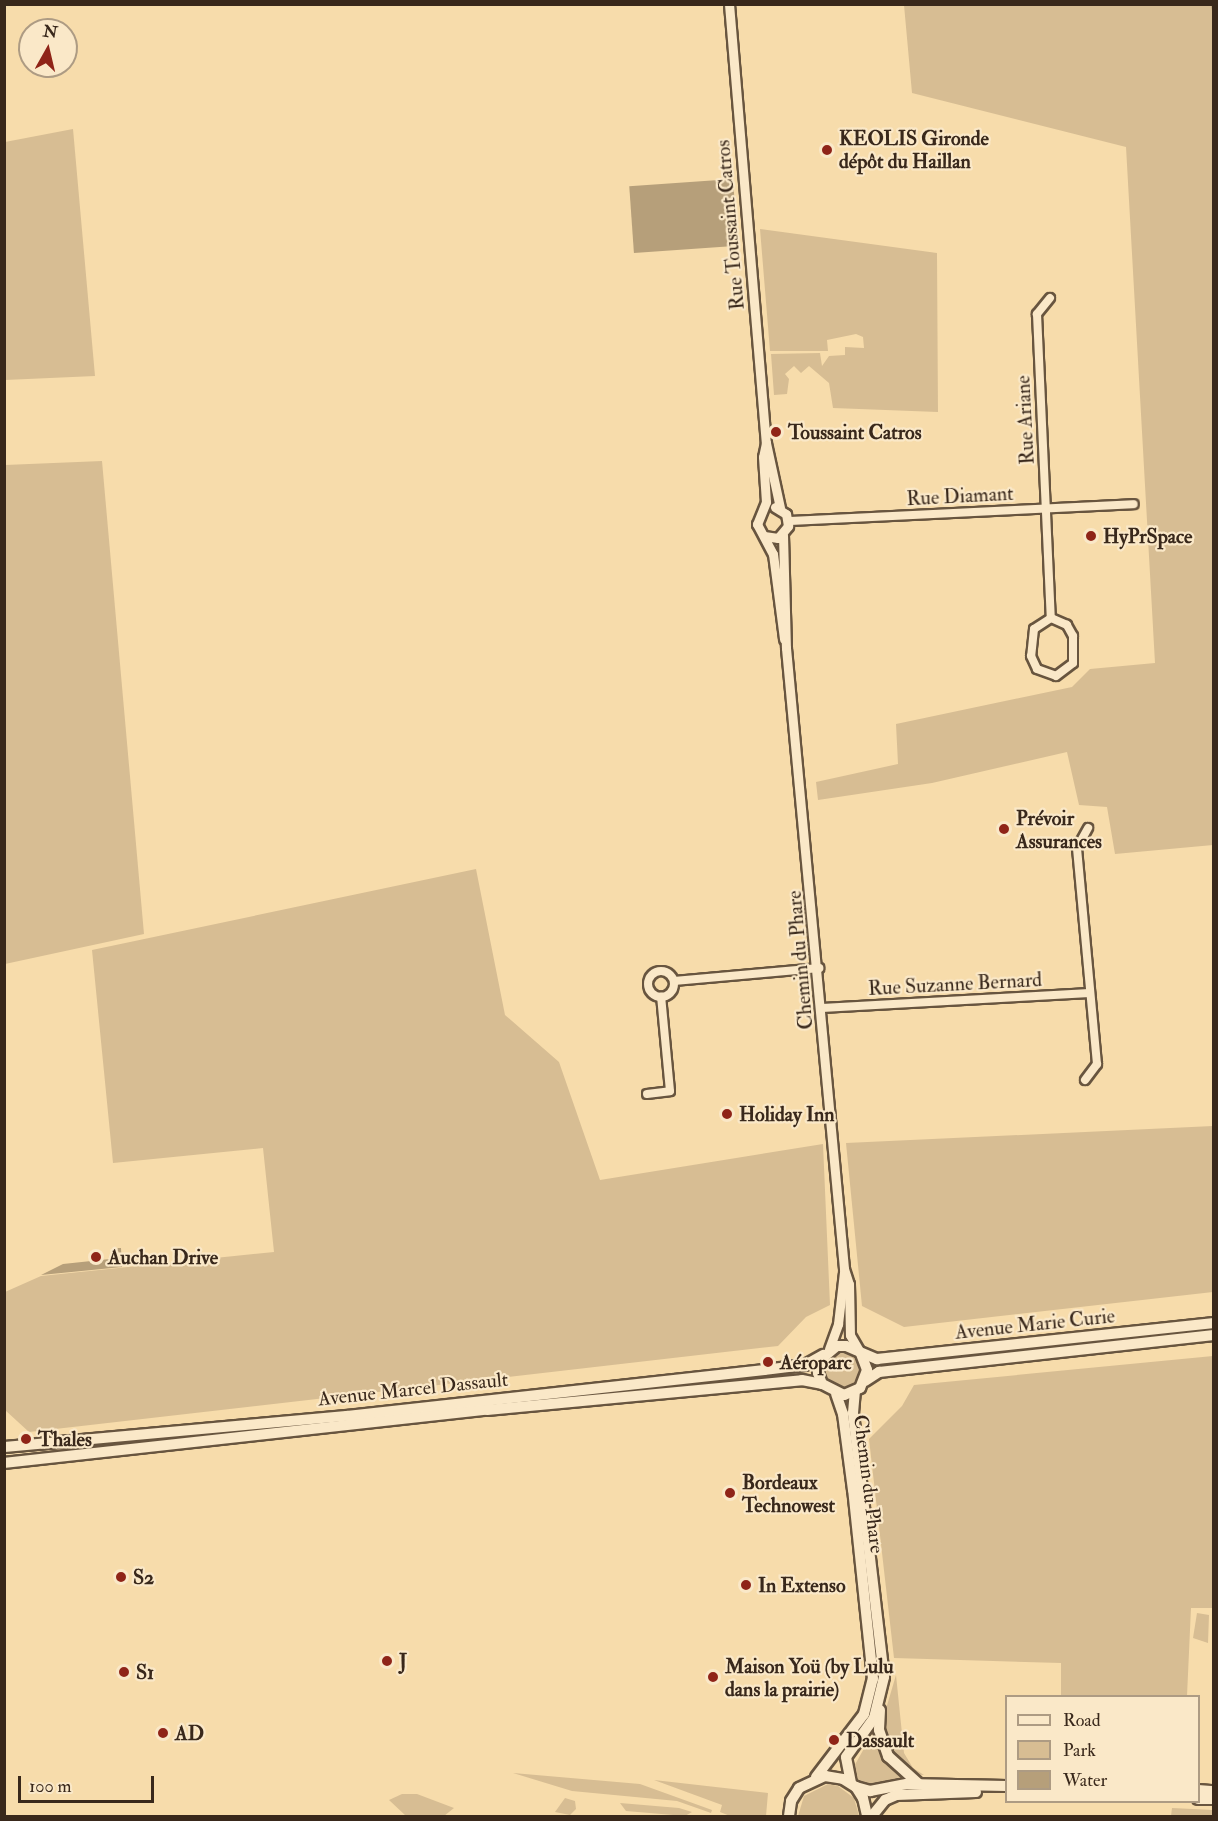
<!DOCTYPE html>
<html>
<head>
<meta charset="utf-8">
<style>
	body { margin:0 }
	#map { position:relative; width:1218px; height:1821px; overflow:hidden; background:#f7dcab; font-family:"IM FELL Double Pica",serif }
	div>[style] { position:absolute }
	.green>* { inset:0; background:#d7bd93 }
	.round { border-radius:50% }
	.water>* { inset:0; background:#b69f7a; transform-origin:0 0 }
	.stream>* { height:3px; margin:-1.5px; padding:0 1.5px; transform-origin:1.5px; border-radius:1.5px; background:#b69f7a }
	.roads { filter:drop-shadow(2px 0 #68553f) drop-shadow(-2px 0 #68553f) drop-shadow(0 2px #68553f) drop-shadow(0 -2px #68553f) }
	.minor>* { height:8px; margin:-4px; padding:0 4px; transform-origin:4px; border-radius:4px; background:#fae8c8 }
	.minor>.ring { margin:-4px; padding:0; box-sizing:content-box; background:none; border:8px solid #fae8c8; border-radius:50% }
	.tertiary>* { height:9px; margin:-4.5px; padding:0 4.5px; transform-origin:4.5px; border-radius:4.5px; background:#fae8c8 }
	.secondary>* { height:10px; margin:-5px; padding:0 5px; transform-origin:5px; border-radius:5px; background:#fae8c8 }
	.dots>* { width:16px; height:16px; translate:-50% -50%; box-sizing:border-box; border:3px solid #fae8c8; border-radius:50% }
	span { translate:-50% -50%; white-space:nowrap; text-align:center; line-height:1.15; -webkit-text-stroke:4.5px #fae8c8; paint-order:stroke }
	.poi-label { font-size:20px; color:#39281b; font-weight:700 }
	.left { translate:0 -50%; text-align:left }
	.street-label { font-size:20px; color:#39281b }
	.frame { position:absolute; inset:0; border:6px solid #39281b; pointer-events:none }
	.legend { position:absolute; left:1005px; top:1695px; width:195px; height:108px; box-sizing:border-box; background:#fae8c8; border:2px solid #ad9b83; margin:0; padding:8px 10px; list-style:none; font-size:18px; color:#39281b }
	.legend li { display:flex; align-items:center; gap:12px; height:30px }
	.legend b { width:30px; border:2px solid #ad9b83 }
	.north { position:absolute; left:18px; top:18px; width:60px; height:60px; box-sizing:border-box; background:#fae8c8; border:2px solid #ad9b83; border-radius:50%; rotate:8deg; font-size:16px; font-weight:700; line-height:24px; text-align:center; color:#39281b }
	.north::after { content:''; display:block; margin:auto; width:21px; height:27px; background:#8f2418; clip-path:polygon(50% 0,100% 100%,50% 72%,0 100%) }
	.scale { position:absolute; left:18px; top:1776px; width:136px; height:27px; box-sizing:border-box; border:3px solid #39281b; border-top:0; padding-left:8px; font-size:18px; line-height:21px; white-space:nowrap; color:#39281b; -webkit-text-stroke:4px #fae8c8; paint-order:stroke }
</style>
</head>
<body>
<div id="map">
	<div class="green">
		<div style="clip-path:polygon(904px 5px,1213px 5px,1213px 845px,1115px 854px,1107px 807px,1079px 805px,1067px 752px,932px 783px,818px 800px,816px 782px,898px 764px,896px 724px,1072px 687px,1090px 669px,1155px 663px,1126px 147px,912px 93px)"></div>
		<div style="clip-path:polygon(73px 129px,95px 376px,5px 380px,5px 142px)"></div>
		<div style="clip-path:polygon(760px 229px,937px 253px,938px 412px,833px 408px,829px 383px,809px 366px,801px 373px,794px 366px,785px 374px,789px 379px,787px 394px,774px 395px,771px 354px,820px 353px,822px 366px,829px 356px,845px 355px,845px 347px,864px 348px,863px 337px,856px 334px,827px 340px,828px 351px,770px 351px)"></div>
		<div style="clip-path:polygon(102px 461px,144px 934px,5px 964px,5px 465px)"></div>
		<div style="clip-path:polygon(476px 869px,505px 1015px,559px 1062px,600px 1180px,823px 1144px,830px 1305px,806px 1317px,778px 1346px,29px 1432px,5px 1410px,5px 1292px,41px 1276px,274px 1252px,263px 1148px,113px 1163px,92px 950px)"></div>
		<div style="clip-path:polygon(1213px 1126px,1213px 1292px,904px 1327px,862px 1306px,846px 1143px)"></div>
		<div class="round" style="left:825px;top:1353px;width:34px;height:34px"></div>
		<div style="clip-path:polygon(1213px 1356px,1213px 1608px,1191px 1608px,1187px 1696px,1061px 1696px,1061px 1663px,894px 1658px,869px 1439px,902px 1406px,914px 1385px)"></div>
		<div style="clip-path:polygon(1197px 1613px,1209px 1615px,1208px 1643px,1193px 1638px)"></div>
		<div style="clip-path:polygon(896px 1675px,904px 1753px,913px 1768px,924px 1775px,909px 1774px,886px 1747px,883px 1719px)"></div>
		<div style="clip-path:polygon(876px 1727px,888px 1762px,901px 1777px,868px 1785px,858px 1779px,852px 1770px)"></div>
		<div style="clip-path:polygon(513px 1773px,640px 1784px,712px 1810px,711px 1813px,677px 1801px,572px 1791px)"></div>
		<div style="clip-path:polygon(654px 1780px,768px 1793px,766px 1816px,730px 1816px,720px 1812px,722px 1805px)"></div>
		<div style="clip-path:polygon(828px 1784px,838px 1786px,854px 1798px,859px 1816px,798px 1816px,804px 1796px)"></div>
		<div style="clip-path:polygon(402px 1794px,417px 1794px,454px 1808px,444px 1816px,406px 1816px,389px 1800px)"></div>
		<div style="clip-path:polygon(565px 1798px,575px 1801px,576px 1809px,570px 1815px,555px 1812px)"></div>
		<div style="clip-path:polygon(620px 1803px,679px 1808px,692px 1812px,685px 1816px,626px 1811px)"></div>
		<div style="clip-path:polygon(1172px 1808px,1213px 1810px,1213px 1816px,1171px 1816px)"></div>
	</div>
	<div class="water">
		<div style="left:733px;top:179px;width:67px;height:104px;rotate:86deg"></div>
		<div style="clip-path:polygon(118px 1248px,121px 1248px,122px 1267px,41px 1275px,63px 1264px,110px 1259px)"></div>
	</div>
	<div class="stream">
		<div style="left:1212px;top:4px;width:6px;rotate:81deg"></div>
	</div>
	<div class="roads">
		<div class="minor">
			<div style="left:1050px;top:298px;width:21px;rotate:129deg"></div>
			<div style="left:1037px;top:314px;width:304px;rotate:87.4deg"></div>
			<div style="left:1051px;top:618px;width:20px;rotate:147deg"></div>
			<div style="left:1034px;top:629px;width:27px;rotate:96deg"></div>
			<div style="left:1031px;top:656px;width:14px;rotate:65deg"></div>
			<div style="left:1037px;top:669px;width:20px;rotate:20deg"></div>
			<div style="left:1056px;top:676px;width:21px;rotate:-37deg"></div>
			<div style="left:1073px;top:663px;width:27px;rotate:-90deg"></div>
			<div style="left:1073px;top:636px;width:13px;rotate:-119deg"></div>
			<div style="left:1067px;top:625px;width:17px;rotate:-156deg"></div>
			<div style="left:789px;top:521px;width:345px;rotate:-2.8deg"></div>
			<div class="ring" style="left:648px;top:971px;width:18px;height:18px"></div>
			<div style="left:674px;top:981px;width:146px;rotate:-5.1deg"></div>
			<div style="left:822px;top:1008px;width:268px;rotate:-3.2deg"></div>
			<div style="left:1085px;top:1080px;width:20px;rotate:-53deg"></div>
			<div style="left:1097px;top:1064px;width:217px;rotate:-95.3deg"></div>
			<div style="left:1077px;top:848px;width:23px;rotate:-61deg"></div>
			<div style="left:647px;top:1094px;width:23px;rotate:-7deg"></div>
			<div style="left:670px;top:1091px;width:95px;rotate:-95.4deg"></div>
		</div>
		<div class="tertiary">
			<div style="left:729px;top:4px;width:441px;rotate:85.2deg"></div>
			<div style="left:766px;top:443px;width:66px;rotate:77.8deg"></div>
			<div style="left:766px;top:443px;width:14px;rotate:102deg"></div>
			<div style="left:763px;top:457px;width:45px;rotate:86.2deg"></div>
			<div style="left:766px;top:502px;width:24px;rotate:112deg"></div>
			<div style="left:757px;top:524px;width:34px;rotate:62deg"></div>
			<div style="left:773px;top:554px;width:86px;rotate:82.6deg"></div>
			<div style="left:783px;top:535px;width:113px;rotate:88.5deg"></div>
			<div style="left:786px;top:648px;width:624px;rotate:84.66deg"></div>
			<div style="left:844px;top:1269px;width:16px;rotate:72deg"></div>
			<div style="left:849px;top:1284px;width:51px;rotate:88.9deg"></div>
			<div style="left:850px;top:1335px;width:22px;rotate:60deg"></div>
			<div style="left:764px;top:536px;width:14px;rotate:8deg"></div>
			<div style="left:778px;top:538px;width:16px;rotate:-50deg"></div>
			<div style="left:788px;top:526px;width:12px;rotate:-99deg"></div>
			<div style="left:786px;top:514px;width:13px;rotate:-148deg"></div>
			<div style="left:829px;top:1349px;width:27px;rotate:-70deg"></div>
			<div style="left:838px;top:1324px;width:52px;rotate:-83.4deg"></div>
		</div>
		<div class="secondary">
			<div style="left:861px;top:1354px;width:17px;rotate:69deg"></div>
			<div style="left:867px;top:1370px;width:19px;rotate:111deg"></div>
			<div style="left:860px;top:1388px;width:17px;rotate:156deg"></div>
			<div style="left:844px;top:1395px;width:25px;rotate:-153deg"></div>
			<div style="left:822px;top:1384px;width:12px;rotate:-110deg"></div>
			<div style="left:818px;top:1373px;width:12px;rotate:-85deg"></div>
			<div style="left:819px;top:1361px;width:23px;rotate:-40deg"></div>
			<div style="left:837px;top:1346px;width:9px"></div>
			<div style="left:846px;top:1346px;width:34px;rotate:23deg"></div>
			<div style="left:877px;top:1359px;width:339px;rotate:-6.1deg"></div>
			<div style="left:865px;top:1381px;width:17px;rotate:-33deg"></div>
			<div style="left:879px;top:1372px;width:337px;rotate:-6.3deg"></div>
			<div style="left:4px;top:1447px;width:344px;rotate:-5.2deg"></div>
			<div style="left:347px;top:1416px;width:420px;rotate:-6.3deg"></div>
			<div style="left:764px;top:1370px;width:41px;rotate:-7deg"></div>
			<div style="left:805px;top:1365px;width:21px;rotate:-29deg"></div>
			<div style="left:4px;top:1463px;width:486px;rotate:-6.3deg"></div>
			<div style="left:487px;top:1410px;width:316px;rotate:-5.4deg"></div>
			<div style="left:802px;top:1380px;width:20px;rotate:11deg"></div>
			<div style="left:880px;top:1710px;width:20px;rotate:93deg"></div>
			<div style="left:879px;top:1730px;width:28px;rotate:71deg"></div>
			<div style="left:888px;top:1756px;width:42px;rotate:42.1deg"></div>
			<div style="left:816px;top:1777px;width:79px;rotate:-52.7deg"></div>
			<div style="left:864px;top:1714px;width:36px;rotate:-76deg"></div>
			<div style="left:873px;top:1679px;width:190px;rotate:-96deg"></div>
			<div style="left:853px;top:1490px;width:77px;rotate:-97.5deg"></div>
			<div style="left:843px;top:1414px;width:21px;rotate:-109deg"></div>
			<div style="left:851px;top:1783px;width:26px;rotate:-101deg"></div>
			<div style="left:846px;top:1757px;width:48px;rotate:-54.3deg"></div>
			<div style="left:874px;top:1718px;width:42px;rotate:-76.3deg"></div>
			<div style="left:884px;top:1677px;width:266px;rotate:-96.7deg"></div>
			<div style="left:853px;top:1413px;width:22px;rotate:-85deg"></div>
			<div style="left:856px;top:1787px;width:15px;rotate:16deg"></div>
			<div style="left:870px;top:1791px;width:38px;rotate:-11deg"></div>
			<div style="left:907px;top:1784px;width:99px;rotate:1.2deg"></div>
			<div style="left:1198px;top:1790px;width:16px;rotate:4deg"></div>
			<div style="left:1198px;top:1799px;width:16px"></div>
			<div style="left:789px;top:1816px;width:15px;rotate:-82deg"></div>
			<div style="left:791px;top:1801px;width:15px;rotate:-58deg"></div>
			<div style="left:799px;top:1788px;width:29px;rotate:-25deg"></div>
			<div style="left:825px;top:1776px;width:18px;rotate:9deg"></div>
			<div style="left:843px;top:1779px;width:15px;rotate:32deg"></div>
			<div style="left:856px;top:1787px;width:13px;rotate:58deg"></div>
			<div style="left:863px;top:1798px;width:18px;rotate:77deg"></div>
			<div style="left:872px;top:1816px;width:21px;rotate:-51deg"></div>
			<div style="left:885px;top:1800px;width:12px;rotate:-24deg"></div>
			<div style="left:896px;top:1795px;width:80px;rotate:-2.1deg"></div>
		</div>
	</div>
	<div class="dots">
		<div style="left:827px;top:150px;background:#8f2418"></div>
		<div style="left:776px;top:432px;background:#8f2418"></div>
		<div style="left:1091px;top:536px;background:#8f2418"></div>
		<div style="left:1004px;top:829px;background:#8f2418"></div>
		<div style="left:727px;top:1114px;background:#8f2418"></div>
		<div style="left:96px;top:1257px;background:#8f2418"></div>
		<div style="left:768px;top:1362px;background:#8f2418"></div>
		<div style="left:26px;top:1439px;background:#8f2418"></div>
		<div style="left:730px;top:1493px;background:#8f2418"></div>
		<div style="left:121px;top:1577px;background:#8f2418"></div>
		<div style="left:746px;top:1585px;background:#8f2418"></div>
		<div style="left:387px;top:1661px;background:#8f2418"></div>
		<div style="left:124px;top:1672px;background:#8f2418"></div>
		<div style="left:713px;top:1677px;background:#8f2418"></div>
		<div style="left:163px;top:1733px;background:#8f2418"></div>
		<div style="left:834px;top:1740px;background:#8f2418"></div>
	</div>
	<div class="poi-label">
		<span class="left" style="left:839px;top:150px">KEOLIS Gironde<br>dépôt du Haillan</span>
		<span class="left" style="left:788px;top:432px">Toussaint Catros</span>
		<span class="left" style="left:1103px;top:536px">HyPrSpace</span>
		<span class="left" style="left:1016px;top:830px">Prévoir<br>Assurances</span>
		<span class="left" style="left:739px;top:1114px">Holiday Inn</span>
		<span class="left" style="left:108px;top:1257px">Auchan Drive</span>
		<span class="left" style="left:780px;top:1362px">Aéroparc</span>
		<span class="left" style="left:38px;top:1439px">Thales</span>
		<span class="left" style="left:742px;top:1494px">Bordeaux<br>Technowest</span>
		<span class="left" style="left:133px;top:1577px">S2</span>
		<span class="left" style="left:758px;top:1585px">In Extenso</span>
		<span class="left" style="left:399px;top:1661px">J</span>
		<span class="left" style="left:725px;top:1678px">Maison Yoü (by Lulu<br>dans la prairie)</span>
		<span class="left" style="left:136px;top:1672px">S1</span>
		<span class="left" style="left:175px;top:1733px">AD</span>
		<span class="left" style="left:846px;top:1740px">Dassault</span>
	</div>
	<div class="street-label">
		<span style="left:730px;top:225px;rotate:-95deg">Rue Toussaint Catros</span>
		<span style="left:1025px;top:420px;rotate:-93deg">Rue Ariane</span>
		<span style="left:960px;top:496px;rotate:-3deg">Rue Diamant</span>
		<span style="left:800px;top:960px;rotate:-95deg">Chemin du Phare</span>
		<span style="left:955px;top:984px;rotate:-3deg">Rue Suzanne Bernard</span>
		<span style="left:1035px;top:1324px;rotate:-6deg">Avenue Marie Curie</span>
		<span style="left:413px;top:1389px;rotate:-6deg">Avenue Marcel Dassault</span>
		<span style="left:869px;top:1484px;rotate:83deg">Chemin du Phare</span>
	</div>
	<div class="frame"></div>
	<ul class="legend">
	<li><b style="height:8px;background:#fae8c8"></b>Road</li>
	<li><b style="height:16px;background:#d7bd93"></b>Park</li>
	<li><b style="height:16px;background:#b69f7a"></b>Water</li>
	</ul>
	<div class="north">N</div>
	<div class="scale">100 m</div>
</div>
</body>
</html>
